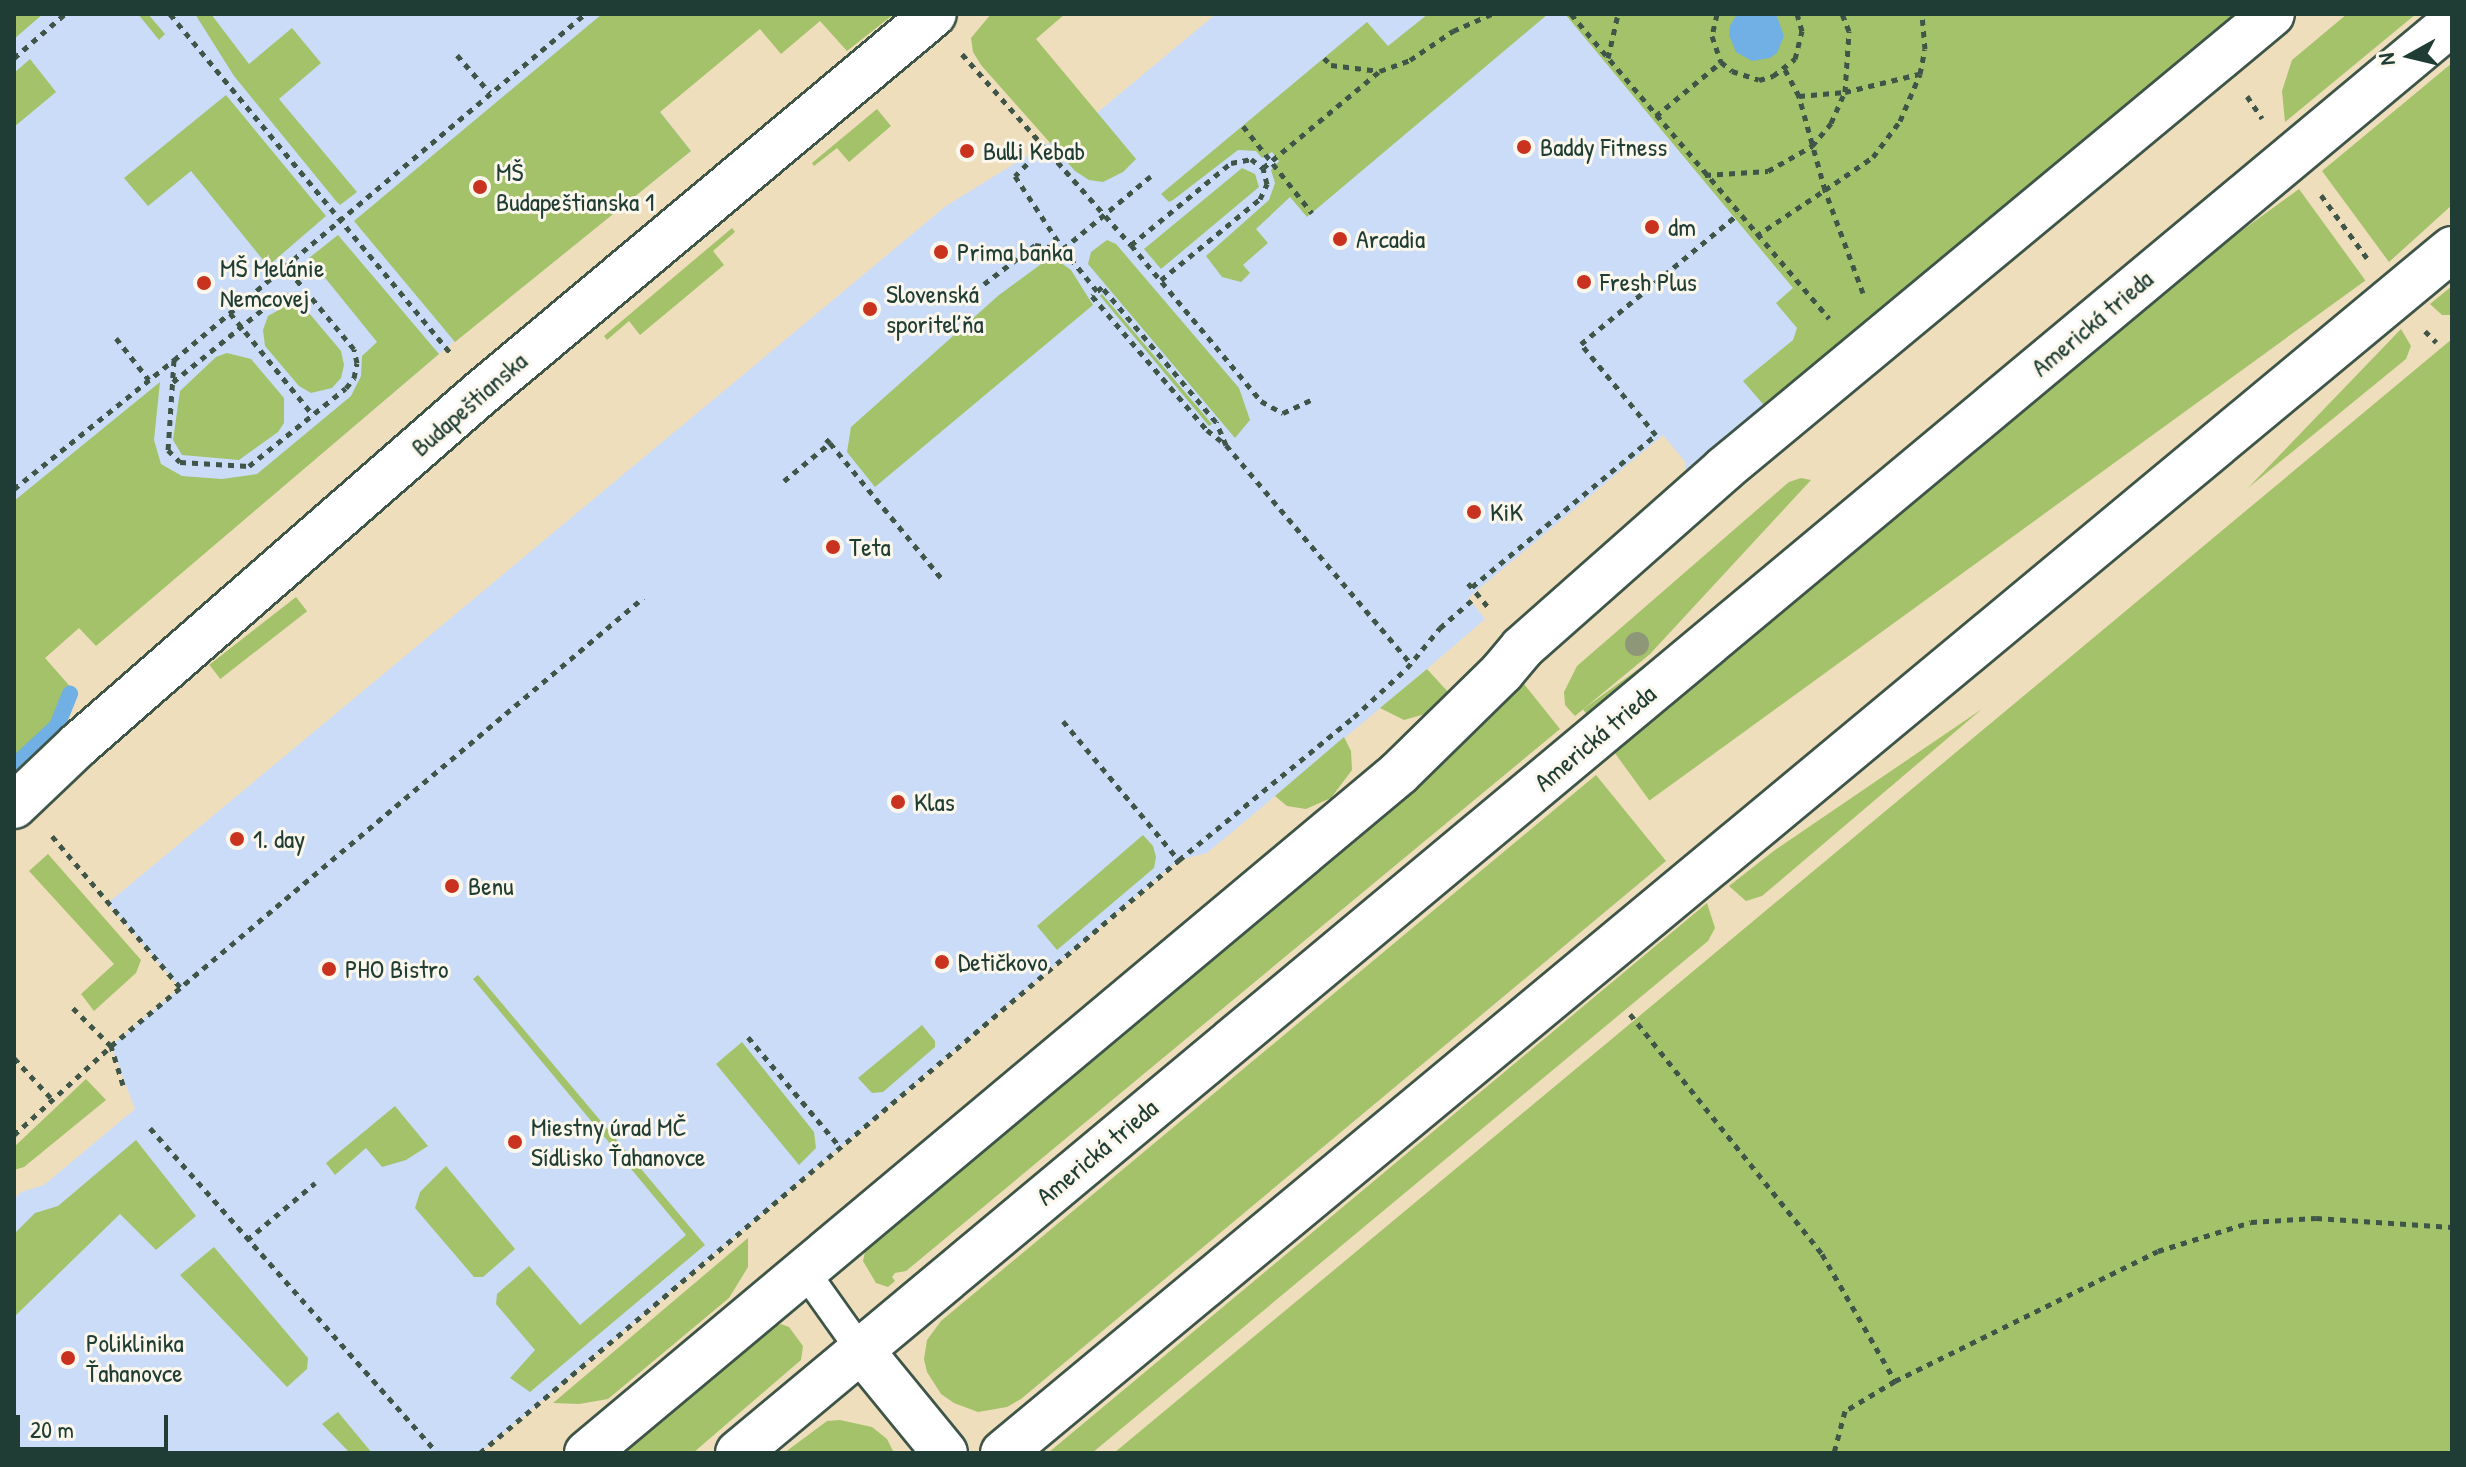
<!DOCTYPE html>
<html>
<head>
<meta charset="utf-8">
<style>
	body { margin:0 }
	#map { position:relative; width:2466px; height:1467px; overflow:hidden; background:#eedebc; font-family:"Patrick Hand",sans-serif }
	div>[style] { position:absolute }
	.built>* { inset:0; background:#cbdcf9 }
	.green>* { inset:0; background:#a3c26a; transform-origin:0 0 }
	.water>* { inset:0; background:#71b0e4 }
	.stream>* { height:16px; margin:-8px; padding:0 8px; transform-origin:8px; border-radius:8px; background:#71b0e4 }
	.path>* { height:5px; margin-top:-2.5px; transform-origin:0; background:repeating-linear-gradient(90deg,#3e5548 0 6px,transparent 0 12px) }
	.roads { filter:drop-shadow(2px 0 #3e5548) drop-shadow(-2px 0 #3e5548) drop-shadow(0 2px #3e5548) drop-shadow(0 -2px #3e5548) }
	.lane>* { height:28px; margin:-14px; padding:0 14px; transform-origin:14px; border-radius:14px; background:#fff }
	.street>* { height:44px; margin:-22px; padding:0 22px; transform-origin:22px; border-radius:22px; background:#fff }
	.secondary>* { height:44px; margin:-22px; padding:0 22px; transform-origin:22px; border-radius:22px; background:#fff }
	.path-bridge>* { height:5px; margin-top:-2.5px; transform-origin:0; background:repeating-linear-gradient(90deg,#3e5548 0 6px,transparent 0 12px) }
	.trees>* { width:24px; height:24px; margin:-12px; border-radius:50%; background:#8e9879 }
	.dots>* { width:22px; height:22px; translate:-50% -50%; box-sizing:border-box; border:4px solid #fbf7ec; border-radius:50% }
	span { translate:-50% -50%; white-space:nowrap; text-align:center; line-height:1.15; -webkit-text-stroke:6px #fbf7ec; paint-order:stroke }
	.poi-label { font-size:26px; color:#1f3d34 }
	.left { translate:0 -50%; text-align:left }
	.street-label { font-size:26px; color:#1f3d34 }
	.frame { position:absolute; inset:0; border:16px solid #1f3d34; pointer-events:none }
	.north { position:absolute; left:2370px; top:16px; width:80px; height:80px; -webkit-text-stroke:6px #fbf7ec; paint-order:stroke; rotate:262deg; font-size:22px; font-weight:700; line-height:32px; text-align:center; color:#1f3d34 }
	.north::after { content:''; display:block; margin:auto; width:28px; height:36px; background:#1f3d34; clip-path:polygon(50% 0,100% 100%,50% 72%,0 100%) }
	.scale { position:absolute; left:16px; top:1415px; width:152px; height:36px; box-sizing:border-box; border:4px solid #1f3d34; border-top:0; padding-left:10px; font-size:24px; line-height:28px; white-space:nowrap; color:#1f3d34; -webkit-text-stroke:6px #fbf7ec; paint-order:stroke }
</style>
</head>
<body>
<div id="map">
	<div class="built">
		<div style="clip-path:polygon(14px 14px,717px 14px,651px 100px,691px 151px,446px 348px,123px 622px,14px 532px)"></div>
		<div style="clip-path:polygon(1216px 14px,1565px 14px,1793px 288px,1797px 329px,1793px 340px,1744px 381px,1767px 408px,1684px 479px,1686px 463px,1663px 435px,1468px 598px,1485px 619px,1427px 669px,1207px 853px,1179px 860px,480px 1453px,14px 1453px,14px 1199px,21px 1192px,44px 1185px,135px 1109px,111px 1046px,180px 988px,108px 903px,946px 206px,1098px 112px)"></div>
	</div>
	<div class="green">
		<div style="clip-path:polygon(14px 14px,43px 14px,14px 39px)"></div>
		<div style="clip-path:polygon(138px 14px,148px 14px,165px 34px,159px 40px)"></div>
		<div style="clip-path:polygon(195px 14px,211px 14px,249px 64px,292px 28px,321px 63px,279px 99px,357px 192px,340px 205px,336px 201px,234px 76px)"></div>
		<div style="clip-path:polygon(602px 14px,894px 14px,847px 51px,820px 21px,781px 54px,760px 29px,660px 112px,691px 151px,455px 342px,354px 221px)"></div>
		<div style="clip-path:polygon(991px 14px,1065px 14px,1036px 39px,1136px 159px,1123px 172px,1103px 182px,1089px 180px,1075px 171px,981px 65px,973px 52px,971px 38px)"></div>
		<div style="clip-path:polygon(1428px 14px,1548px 14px,1307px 217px,1290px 197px,1256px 229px,1268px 243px,1243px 265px,1250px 273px,1241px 282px,1222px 277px,1206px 256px,1269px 200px,1275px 183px,1271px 170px,1279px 161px,1272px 152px,1262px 158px,1256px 151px,1238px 150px,1173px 200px,1169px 202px,1161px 194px,1367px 22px,1388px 46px)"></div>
		<div style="clip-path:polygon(1565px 14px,2238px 14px,1769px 411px,1743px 381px,1793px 340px,1797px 328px,1776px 303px,1793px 288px)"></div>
		<div style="clip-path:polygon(2347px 14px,2416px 14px,2285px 122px,2282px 91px,2292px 60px)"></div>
		<div style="clip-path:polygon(30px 59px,56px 92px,14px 127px,14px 73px)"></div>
		<div style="clip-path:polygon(2452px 63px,2452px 205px,2389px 262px,2322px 171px)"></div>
		<div style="clip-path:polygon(226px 95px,326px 216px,268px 266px,191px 171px,148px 206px,124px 178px)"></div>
		<div style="clip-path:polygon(877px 109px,891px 126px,849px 162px,837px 148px,814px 166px,812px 163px)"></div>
		<div style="clip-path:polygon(1242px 168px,1255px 174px,1259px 187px,1161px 269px,1144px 249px)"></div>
		<div style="left:2299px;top:189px;width:113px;height:885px;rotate:54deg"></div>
		<div style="clip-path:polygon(732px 228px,735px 232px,713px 251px,724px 265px,640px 335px,629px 321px,607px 340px,604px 336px)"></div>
		<div style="clip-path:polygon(338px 235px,439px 354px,96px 646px,79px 628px,45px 658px,75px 692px,62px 727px,14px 773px,14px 501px,160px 382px,154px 440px,161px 464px,182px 476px,222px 479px,257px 474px,351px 396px,361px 376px,362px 356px,377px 342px,309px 258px)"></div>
		<div style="clip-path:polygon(1107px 240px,1116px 244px,1239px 388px,1250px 420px,1235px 438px,1088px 264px,1091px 252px)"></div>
		<div style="clip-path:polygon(1048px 259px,1057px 260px,1071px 270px,1093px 305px,875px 487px,847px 452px,851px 427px,999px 295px)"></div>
		<div style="clip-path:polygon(2452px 286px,2452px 315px,2442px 315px,2430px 304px)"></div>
		<div style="clip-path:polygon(1102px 294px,1212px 424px,1209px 426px,1100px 296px)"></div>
		<div style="clip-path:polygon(286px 306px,309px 313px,341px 351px,344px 365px,341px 378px,332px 388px,311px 393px,299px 386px,265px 346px,263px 330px,268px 316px)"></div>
		<div style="clip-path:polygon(2401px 329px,2411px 346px,2406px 359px,2248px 488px)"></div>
		<div style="clip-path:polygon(2452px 339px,2452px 1453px,1114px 1453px,1637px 1018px)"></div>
		<div style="clip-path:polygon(227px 353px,251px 359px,284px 398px,284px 423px,278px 432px,239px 460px,182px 455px,173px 440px,180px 391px,216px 357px)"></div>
		<div style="clip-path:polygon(1801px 478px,1811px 480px,1650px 654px,1575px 716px,1565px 705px,1564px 692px,1577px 666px,1789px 482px)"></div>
		<div style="left:296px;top:597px;width:18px;height:110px;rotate:52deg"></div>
		<div style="clip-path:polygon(1427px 669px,1449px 693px,1425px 714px,1404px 720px,1380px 708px)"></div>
		<div style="clip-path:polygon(1524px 684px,1560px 729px,906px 1271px,895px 1273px,892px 1277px,895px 1281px,888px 1287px,876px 1283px,863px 1261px,866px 1247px,1410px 793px)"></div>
		<div style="clip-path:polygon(1982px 709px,1762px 896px,1746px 901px,1729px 886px,1775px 850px)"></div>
		<div style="clip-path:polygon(1344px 737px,1351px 751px,1352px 770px,1331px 798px,1306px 809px,1287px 806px,1275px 796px)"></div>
		<div style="clip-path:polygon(1596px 775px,1666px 861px,1021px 1399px,1007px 1407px,978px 1412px,954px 1403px,941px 1394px,927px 1372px,924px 1359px,927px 1340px,941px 1321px)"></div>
		<div style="clip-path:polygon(1143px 835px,1153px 846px,1156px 857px,1154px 868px,1057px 950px,1037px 926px)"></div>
		<div style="clip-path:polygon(48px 854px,141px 960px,136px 973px,94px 1011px,81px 994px,114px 964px,29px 871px)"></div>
		<div style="clip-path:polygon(1707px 903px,1715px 928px,1708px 941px,1092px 1453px,1048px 1453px)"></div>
		<div style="clip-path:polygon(478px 975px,705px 1245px,530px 1392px,510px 1378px,535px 1350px,496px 1304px,497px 1294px,529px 1266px,580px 1325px,686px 1235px,473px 979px)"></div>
		<div style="clip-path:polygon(922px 1025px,935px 1041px,935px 1047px,883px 1092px,872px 1093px,858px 1078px)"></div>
		<div style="clip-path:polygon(742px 1042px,814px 1132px,816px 1148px,799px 1165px,716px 1064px)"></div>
		<div style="clip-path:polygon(86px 1079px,106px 1100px,24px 1167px,14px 1170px,14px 1147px)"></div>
		<div style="clip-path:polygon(395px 1106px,428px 1146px,406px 1160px,382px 1167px,366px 1148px,335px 1175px,326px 1163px)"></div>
		<div style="clip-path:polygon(136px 1140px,196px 1216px,156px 1250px,120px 1214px,14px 1317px,14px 1234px,35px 1213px,58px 1206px)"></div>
		<div style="clip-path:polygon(446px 1166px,515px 1249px,483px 1277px,474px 1277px,415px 1208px,420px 1192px)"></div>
		<div style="clip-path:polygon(748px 1238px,748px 1267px,729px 1298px,608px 1399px,579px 1404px,553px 1403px)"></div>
		<div style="clip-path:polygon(214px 1247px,308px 1358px,307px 1369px,287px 1387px,180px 1275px)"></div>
		<div style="clip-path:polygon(781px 1324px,789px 1327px,803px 1346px,801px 1360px,693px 1453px,616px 1453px,771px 1326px)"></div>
		<div style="clip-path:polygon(338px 1412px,372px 1453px,350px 1453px,322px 1424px)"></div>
		<div style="clip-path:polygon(840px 1420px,872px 1427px,887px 1439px,894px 1453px,784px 1453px,827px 1421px)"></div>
	</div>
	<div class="water">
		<div style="clip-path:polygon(1737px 14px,1776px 14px,1784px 36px,1777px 53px,1770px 58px,1752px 61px,1736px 52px,1729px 35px,1730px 26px)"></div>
	</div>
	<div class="stream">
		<div style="left:14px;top:766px;width:59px;rotate:-42.9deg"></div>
		<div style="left:57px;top:726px;width:35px;rotate:-68deg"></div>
	</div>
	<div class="path">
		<div style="left:170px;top:14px;width:442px;rotate:50.4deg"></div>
		<div style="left:1571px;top:14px;width:399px;rotate:49.7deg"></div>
		<div style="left:1717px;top:14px;width:23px;rotate:103deg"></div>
		<div style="left:1712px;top:36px;width:28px;rotate:71deg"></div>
		<div style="left:1721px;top:62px;width:14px;rotate:39deg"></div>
		<div style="left:1732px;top:71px;width:28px;rotate:18deg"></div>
		<div style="left:1759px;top:80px;width:15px;rotate:-16deg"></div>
		<div style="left:1773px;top:76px;width:28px;rotate:-38deg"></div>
		<div style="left:1795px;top:59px;width:29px;rotate:-76deg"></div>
		<div style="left:1802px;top:31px;width:18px;rotate:-106deg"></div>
		<div style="left:962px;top:54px;width:255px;rotate:48.5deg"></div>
		<div style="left:1131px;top:245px;width:203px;rotate:50.2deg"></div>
		<div style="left:1261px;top:401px;width:25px;rotate:29deg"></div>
		<div style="left:1283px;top:413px;width:33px;rotate:-25deg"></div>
		<div style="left:457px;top:55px;width:50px;rotate:49deg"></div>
		<div style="left:14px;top:58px;width:67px;rotate:-40.8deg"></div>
		<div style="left:1324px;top:58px;width:10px;rotate:45deg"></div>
		<div style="left:1331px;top:65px;width:49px;rotate:7deg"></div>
		<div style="left:1608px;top:58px;width:45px;rotate:-77.2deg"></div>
		<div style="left:1799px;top:96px;width:46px;rotate:-5deg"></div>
		<div style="left:1845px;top:92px;width:76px;rotate:-13.7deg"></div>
		<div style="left:2247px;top:96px;width:27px;rotate:56deg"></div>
		<div style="left:1656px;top:116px;width:85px;rotate:-39.7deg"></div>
		<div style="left:1044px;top:147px;width:41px;rotate:135deg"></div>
		<div style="left:1015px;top:176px;width:87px;rotate:56.7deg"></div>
		<div style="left:1063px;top:249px;width:54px;rotate:51deg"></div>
		<div style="left:1705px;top:175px;width:63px;rotate:-3.6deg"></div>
		<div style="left:1768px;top:171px;width:51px;rotate:-29.6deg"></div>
		<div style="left:1812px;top:146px;width:30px;rotate:-50deg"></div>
		<div style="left:1831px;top:123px;width:34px;rotate:-66deg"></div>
		<div style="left:1845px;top:92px;width:61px;rotate:-86.2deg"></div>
		<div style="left:1849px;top:31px;width:18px;rotate:-112deg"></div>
		<div style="left:2321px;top:195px;width:78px;rotate:53.9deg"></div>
		<div style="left:1756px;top:236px;width:83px;rotate:-33.7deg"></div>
		<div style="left:1825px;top:190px;width:98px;rotate:-105.5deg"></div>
		<div style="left:1799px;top:96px;width:30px;rotate:-118deg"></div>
		<div style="left:1131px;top:245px;width:129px;rotate:-39.4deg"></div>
		<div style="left:1231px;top:163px;width:20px;rotate:-11deg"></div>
		<div style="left:1251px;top:159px;width:15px;rotate:37deg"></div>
		<div style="left:1263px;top:168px;width:152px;rotate:-39.7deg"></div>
		<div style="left:1380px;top:71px;width:32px;rotate:-20deg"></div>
		<div style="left:1410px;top:60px;width:52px;rotate:-34deg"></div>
		<div style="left:1453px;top:31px;width:43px;rotate:-23.6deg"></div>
		<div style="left:1161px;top:280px;width:128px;rotate:-39.3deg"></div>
		<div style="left:1260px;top:199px;width:17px;rotate:-65deg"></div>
		<div style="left:1267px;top:184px;width:16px;rotate:-104deg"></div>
		<div style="left:984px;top:284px;width:64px;rotate:-37.4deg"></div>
		<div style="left:1035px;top:245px;width:28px;rotate:8deg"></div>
		<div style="left:1063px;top:249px;width:114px;rotate:-39.7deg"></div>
		<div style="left:1863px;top:293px;width:110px;rotate:-110.3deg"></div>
		<div style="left:1825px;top:190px;width:58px;rotate:-34.5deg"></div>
		<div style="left:1873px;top:157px;width:45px;rotate:-53.1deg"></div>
		<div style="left:1900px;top:121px;width:51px;rotate:-66.9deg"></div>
		<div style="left:1920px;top:74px;width:25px;rotate:-79deg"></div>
		<div style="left:1925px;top:49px;width:35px;rotate:-95deg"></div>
		<div style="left:230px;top:313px;width:132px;rotate:50.9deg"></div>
		<div style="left:2425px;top:331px;width:16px;rotate:45deg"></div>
		<div style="left:116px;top:338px;width:53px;rotate:51.8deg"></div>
		<div style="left:174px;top:360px;width:90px;rotate:93.8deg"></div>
		<div style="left:168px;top:450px;width:17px;rotate:45deg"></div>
		<div style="left:180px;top:462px;width:69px;rotate:3.3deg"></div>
		<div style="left:249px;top:466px;width:124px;rotate:-38.8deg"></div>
		<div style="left:346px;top:388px;width:13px;rotate:-51deg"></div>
		<div style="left:354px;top:378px;width:15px;rotate:-79deg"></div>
		<div style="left:357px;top:363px;width:14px;rotate:-102deg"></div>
		<div style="left:354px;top:349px;width:108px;rotate:-129.7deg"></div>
		<div style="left:173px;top:382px;width:129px;rotate:-39deg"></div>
		<div style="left:273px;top:301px;width:10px;rotate:-29deg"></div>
		<div style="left:282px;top:296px;width:27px;rotate:-2deg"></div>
		<div style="left:830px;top:443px;width:176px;rotate:50.5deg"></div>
		<div style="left:1226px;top:445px;width:25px;rotate:-113deg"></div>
		<div style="left:1216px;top:422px;width:177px;rotate:-130.2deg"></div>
		<div style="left:1102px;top:287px;width:13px;rotate:138deg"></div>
		<div style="left:1092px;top:296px;width:177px;rotate:49.4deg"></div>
		<div style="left:1207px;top:430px;width:24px;rotate:38deg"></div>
		<div style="left:1226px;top:445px;width:285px;rotate:49.8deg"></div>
		<div style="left:784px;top:481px;width:60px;rotate:-39.6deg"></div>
		<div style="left:830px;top:443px;width:6px;rotate:-135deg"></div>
		<div style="left:14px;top:489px;width:206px;rotate:-38.9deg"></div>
		<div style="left:174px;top:360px;width:537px;rotate:-40.09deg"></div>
		<div style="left:1468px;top:583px;width:35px;rotate:50deg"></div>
		<div style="left:1472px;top:587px;width:239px;rotate:-39.6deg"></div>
		<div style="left:1656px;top:435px;width:118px;rotate:-129.5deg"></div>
		<div style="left:1581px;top:344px;width:204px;rotate:-39.6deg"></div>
		<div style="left:1063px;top:721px;width:181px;rotate:50.2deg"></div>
		<div style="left:52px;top:836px;width:199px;rotate:49.7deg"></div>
		<div style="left:1630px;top:1014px;width:307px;rotate:51.3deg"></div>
		<div style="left:1822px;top:1254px;width:146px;rotate:60.1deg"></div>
		<div style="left:1895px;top:1381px;width:58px;rotate:149deg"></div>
		<div style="left:1845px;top:1411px;width:43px;rotate:104.7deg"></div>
		<div style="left:748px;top:1037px;width:142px;rotate:50.1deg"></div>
		<div style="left:14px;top:1058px;width:56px;rotate:47.2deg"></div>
		<div style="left:123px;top:1085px;width:41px;rotate:-107.1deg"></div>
		<div style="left:111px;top:1046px;width:696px;rotate:-40.1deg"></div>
		<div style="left:150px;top:1128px;width:434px;rotate:48.5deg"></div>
		<div style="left:14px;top:1135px;width:132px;rotate:-42.5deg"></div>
		<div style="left:111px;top:1046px;width:58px;rotate:-135deg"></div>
		<div style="left:247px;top:1240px;width:89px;rotate:-40deg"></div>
		<div style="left:1895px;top:1381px;width:293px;rotate:-26.3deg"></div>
		<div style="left:2158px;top:1251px;width:97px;rotate:-17.3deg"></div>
		<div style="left:2251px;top:1222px;width:65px;rotate:-3.5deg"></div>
		<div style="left:2316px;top:1218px;width:136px;rotate:3.8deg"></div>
		<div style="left:480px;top:1453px;width:917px;rotate:-40.31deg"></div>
		<div style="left:1179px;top:860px;width:226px;rotate:-39.3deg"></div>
		<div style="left:1354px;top:717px;width:72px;rotate:-42.8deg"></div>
		<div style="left:1407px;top:668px;width:52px;rotate:-50.5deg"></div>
		<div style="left:1440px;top:628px;width:52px;rotate:-41.1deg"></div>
	</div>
	<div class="roads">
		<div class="lane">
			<div style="left:803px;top:1269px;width:98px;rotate:54.5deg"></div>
		</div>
		<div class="street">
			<div style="left:14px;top:806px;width:88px;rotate:-43.6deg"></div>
			<div style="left:78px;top:745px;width:536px;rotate:-41.15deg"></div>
			<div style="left:482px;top:392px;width:589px;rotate:-39.91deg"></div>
			<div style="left:860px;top:1349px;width:134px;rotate:50.7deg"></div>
			<div style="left:587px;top:1453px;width:1059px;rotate:-39.94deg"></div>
			<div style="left:1399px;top:773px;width:144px;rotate:-44.4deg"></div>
			<div style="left:1502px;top:672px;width:31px;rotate:-50deg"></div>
			<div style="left:1522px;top:648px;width:270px;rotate:-41.5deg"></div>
			<div style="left:1724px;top:469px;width:712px;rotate:-39.7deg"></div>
		</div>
		<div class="secondary">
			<div style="left:738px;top:1453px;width:2232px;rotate:-39.84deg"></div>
			<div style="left:1003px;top:1453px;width:1884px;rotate:-39.72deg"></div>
		</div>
	</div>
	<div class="path-bridge">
		<div style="left:1243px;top:126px;width:111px;rotate:51.6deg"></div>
	</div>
	<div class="trees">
		<div style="left:1637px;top:644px"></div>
	</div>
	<div class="dots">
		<div style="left:1524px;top:147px;background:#c8321e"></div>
		<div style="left:967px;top:151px;background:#c8321e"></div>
		<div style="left:480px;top:187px;background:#c8321e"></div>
		<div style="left:1652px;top:227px;background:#c8321e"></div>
		<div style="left:1340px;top:239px;background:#c8321e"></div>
		<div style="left:941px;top:252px;background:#c8321e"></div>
		<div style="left:1584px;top:282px;background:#c8321e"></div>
		<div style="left:204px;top:283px;background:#c8321e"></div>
		<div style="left:870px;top:309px;background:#c8321e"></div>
		<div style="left:1474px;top:512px;background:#c8321e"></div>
		<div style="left:833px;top:547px;background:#c8321e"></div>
		<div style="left:898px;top:802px;background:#c8321e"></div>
		<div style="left:237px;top:839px;background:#c8321e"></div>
		<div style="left:452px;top:886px;background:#c8321e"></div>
		<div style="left:942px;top:962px;background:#c8321e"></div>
		<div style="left:329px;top:969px;background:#c8321e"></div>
		<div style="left:515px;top:1142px;background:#c8321e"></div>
		<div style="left:68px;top:1358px;background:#c8321e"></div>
	</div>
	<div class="poi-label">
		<span class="left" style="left:1540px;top:147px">Baddy Fitness</span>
		<span class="left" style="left:983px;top:151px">Bulli Kebab</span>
		<span class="left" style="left:496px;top:187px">MŠ<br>Budapeštianska 1</span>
		<span class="left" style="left:1668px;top:227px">dm</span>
		<span class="left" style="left:1356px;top:239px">Arcadia</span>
		<span class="left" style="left:957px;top:252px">Prima banka</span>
		<span class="left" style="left:220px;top:283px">MŠ Melánie<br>Nemcovej</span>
		<span class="left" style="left:1600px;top:282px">Fresh Plus</span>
		<span class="left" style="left:886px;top:309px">Slovenská<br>sporiteľňa</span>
		<span class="left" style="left:1490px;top:512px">KiK</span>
		<span class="left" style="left:849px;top:547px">Teta</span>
		<span class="left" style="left:914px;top:802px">Klas</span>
		<span class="left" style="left:253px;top:839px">1. day</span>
		<span class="left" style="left:468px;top:886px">Benu</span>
		<span class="left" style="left:958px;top:962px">Detičkovo</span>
		<span class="left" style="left:345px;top:969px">PHO Bistro</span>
		<span class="left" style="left:531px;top:1142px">Miestny úrad MČ<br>Sídlisko Ťahanovce</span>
		<span class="left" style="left:86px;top:1358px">Poliklinika<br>Ťahanovce</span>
	</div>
	<div class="street-label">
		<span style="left:2092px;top:323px;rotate:-40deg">Americká trieda</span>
		<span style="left:469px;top:404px;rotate:-41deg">Budapeštianska</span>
		<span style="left:1595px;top:738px;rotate:-40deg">Americká trieda</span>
		<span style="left:1097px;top:1152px;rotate:-40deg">Americká trieda</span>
	</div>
	<div class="frame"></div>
	<div class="north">N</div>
	<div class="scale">20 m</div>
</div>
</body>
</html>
